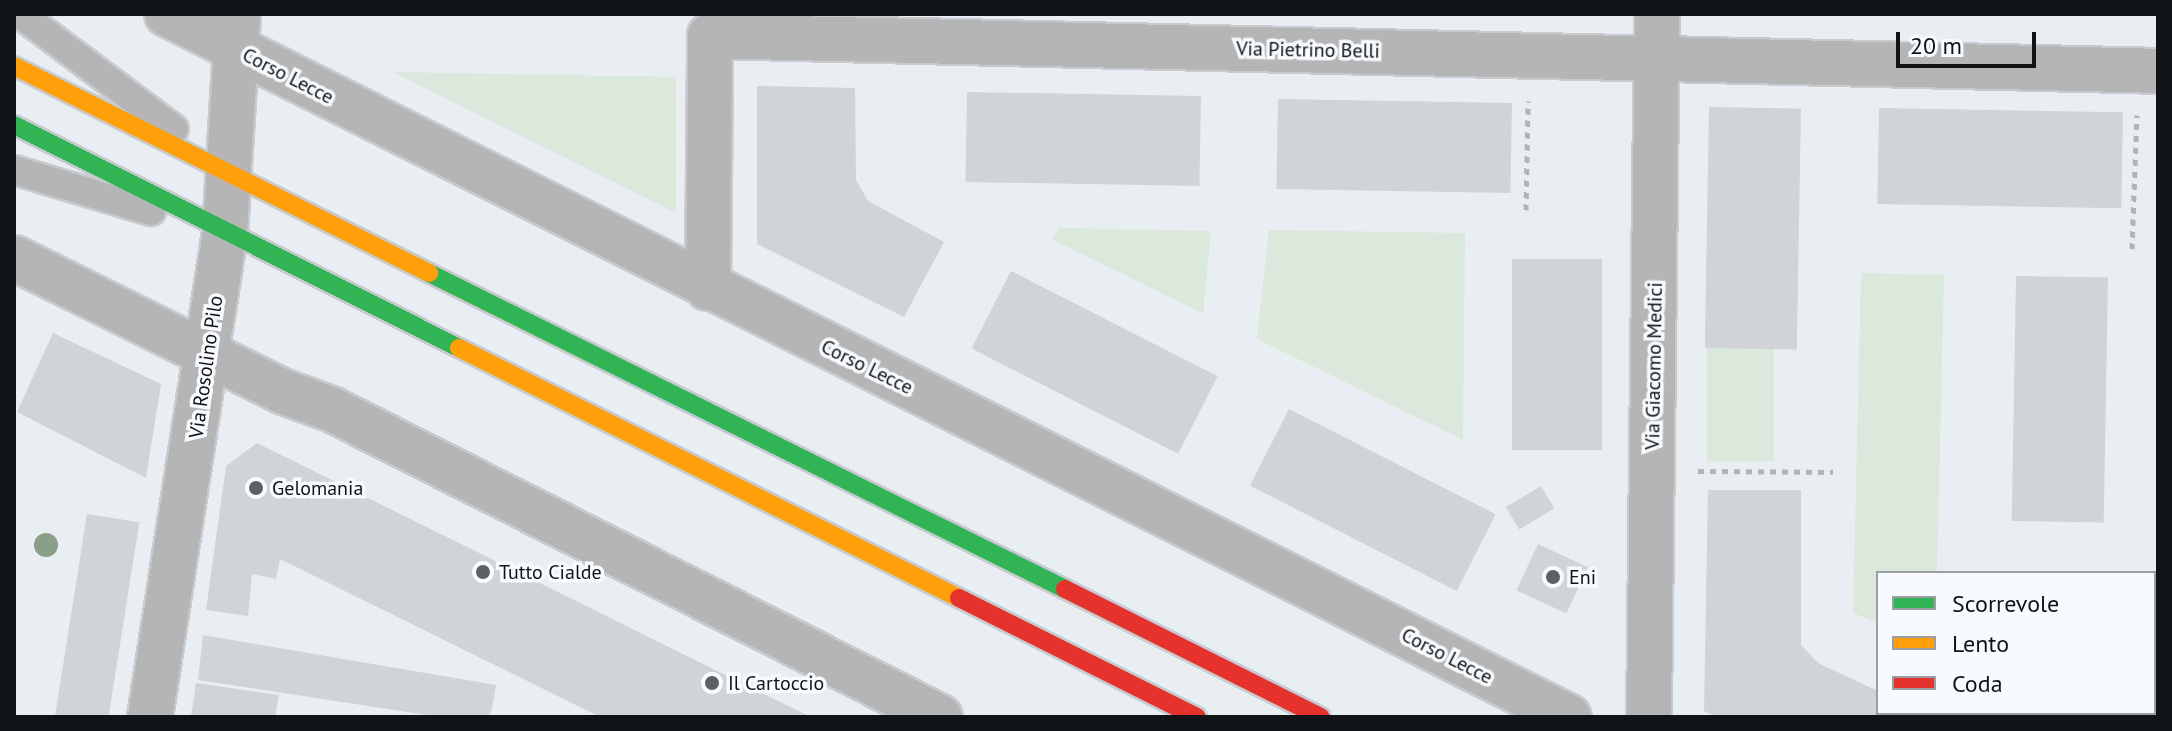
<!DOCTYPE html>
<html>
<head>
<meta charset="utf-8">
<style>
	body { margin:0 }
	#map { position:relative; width:2172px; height:731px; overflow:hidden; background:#e9eef3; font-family:"PT Sans",sans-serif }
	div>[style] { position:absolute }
	.green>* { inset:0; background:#dbe8dc; transform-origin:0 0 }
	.building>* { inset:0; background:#d0d4d8; transform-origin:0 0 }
	.path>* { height:5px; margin-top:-2.5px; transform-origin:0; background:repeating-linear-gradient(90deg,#b3b2b4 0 6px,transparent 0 12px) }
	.roads { filter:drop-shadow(2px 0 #c7cbcf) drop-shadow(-2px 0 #c7cbcf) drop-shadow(0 2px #c7cbcf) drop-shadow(0 -2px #c7cbcf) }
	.lane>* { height:28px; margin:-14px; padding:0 14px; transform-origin:14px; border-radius:14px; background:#b6b5b5 }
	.street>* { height:44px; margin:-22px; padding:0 22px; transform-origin:22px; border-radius:22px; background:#b6b5b5 }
	.fast>* { height:18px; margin:-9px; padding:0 9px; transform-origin:9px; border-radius:9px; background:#30b455 }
	.slow>* { height:18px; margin:-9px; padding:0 9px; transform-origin:9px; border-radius:9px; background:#ff9f0a }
	.jam>* { height:18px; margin:-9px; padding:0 9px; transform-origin:9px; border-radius:9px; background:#e5322d }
	.trees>* { width:24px; height:24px; margin:-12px; border-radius:50%; background:#899f88 }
	.dots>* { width:22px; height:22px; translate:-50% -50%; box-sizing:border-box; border:4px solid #f7fafe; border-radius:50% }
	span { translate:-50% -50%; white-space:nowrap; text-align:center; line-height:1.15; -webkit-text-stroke:7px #f7fafe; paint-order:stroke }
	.street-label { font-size:20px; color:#111417 }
	.poi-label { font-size:20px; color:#111417 }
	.left { translate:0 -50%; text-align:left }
	.frame { position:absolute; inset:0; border:16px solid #111417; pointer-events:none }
	.legend { position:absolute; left:1876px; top:571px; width:280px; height:144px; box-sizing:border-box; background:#f7fafe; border:2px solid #9b9ea2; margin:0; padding:10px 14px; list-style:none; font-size:24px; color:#111417 }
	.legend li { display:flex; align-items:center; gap:16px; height:40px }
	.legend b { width:40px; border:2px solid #9b9ea2 }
	.scale { position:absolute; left:1896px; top:32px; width:140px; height:36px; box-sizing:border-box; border:4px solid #111417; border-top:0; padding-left:10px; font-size:24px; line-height:28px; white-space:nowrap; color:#111417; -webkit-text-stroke:6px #f7fafe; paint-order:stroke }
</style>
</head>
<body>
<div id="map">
	<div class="green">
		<div style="clip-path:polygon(393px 72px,676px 77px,676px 213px)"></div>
		<div style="clip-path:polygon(1059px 228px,1211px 231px,1203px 314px,1052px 239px)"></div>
		<div style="clip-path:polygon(1269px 230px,1465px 233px,1463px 440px,1257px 339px)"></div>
		<div style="clip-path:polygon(1861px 273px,1944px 275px,1937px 573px,1878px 573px,1878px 623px,1853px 613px)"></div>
		<div style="left:1707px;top:348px;width:67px;height:113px"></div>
	</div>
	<div class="building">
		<div style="clip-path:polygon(757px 86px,855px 88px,856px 180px,868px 201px,944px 242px,904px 317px,757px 244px)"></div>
		<div style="left:967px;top:92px;width:234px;height:90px;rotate:1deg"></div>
		<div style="left:1278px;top:99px;width:234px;height:90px;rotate:1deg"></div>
		<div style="left:1709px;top:107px;width:92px;height:241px;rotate:1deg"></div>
		<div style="left:1879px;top:108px;width:244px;height:96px;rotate:1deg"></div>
		<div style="left:1512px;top:259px;width:90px;height:191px"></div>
		<div style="left:1011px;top:271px;width:232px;height:87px;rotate:27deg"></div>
		<div style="left:2016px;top:276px;width:92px;height:245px;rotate:1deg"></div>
		<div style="clip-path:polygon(53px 333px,161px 384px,146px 478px,17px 412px)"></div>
		<div style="left:1289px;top:409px;width:232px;height:86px;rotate:27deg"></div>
		<div style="clip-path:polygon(257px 443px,691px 658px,811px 717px,600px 717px,280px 559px,276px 579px,252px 574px,248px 616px,206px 610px,226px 466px)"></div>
		<div style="left:1541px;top:486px;width:26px;height:41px;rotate:59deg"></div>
		<div style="clip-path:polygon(1708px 490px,1801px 490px,1801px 645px,1818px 663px,1878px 691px,1878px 713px,1928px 717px,1716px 717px,1704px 711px)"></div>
		<div style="left:87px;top:514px;width:53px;height:205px;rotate:9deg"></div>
		<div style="left:1538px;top:544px;width:55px;height:51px;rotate:25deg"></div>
		<div style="clip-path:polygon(203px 635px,496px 685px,492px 709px,488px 717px,440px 717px,198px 680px)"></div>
		<div style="clip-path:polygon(196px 683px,279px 695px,275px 717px,191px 717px)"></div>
		<div style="clip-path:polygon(2000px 713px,2092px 713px,1999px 717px)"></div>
	</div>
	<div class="path">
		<div style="left:1526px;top:210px;width:109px;rotate:-88.9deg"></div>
		<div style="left:2132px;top:249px;width:134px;rotate:-87.9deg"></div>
		<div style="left:1698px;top:471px;width:135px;rotate:0.4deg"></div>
	</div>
	<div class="roads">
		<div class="lane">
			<div style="left:20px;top:14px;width:192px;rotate:36.8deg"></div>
			<div style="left:14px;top:170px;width:143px;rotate:16.7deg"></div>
		</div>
		<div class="street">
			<div style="left:167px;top:14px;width:1568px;rotate:26.63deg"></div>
			<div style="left:14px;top:258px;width:301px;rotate:26.4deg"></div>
			<div style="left:284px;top:392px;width:50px;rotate:19.9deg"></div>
			<div style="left:331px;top:409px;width:682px;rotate:26.83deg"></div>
			<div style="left:708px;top:288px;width:252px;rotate:-89.5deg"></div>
			<div style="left:710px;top:36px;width:1448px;rotate:1.38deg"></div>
			<div style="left:150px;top:717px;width:490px;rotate:-81.2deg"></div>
			<div style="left:225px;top:233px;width:219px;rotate:-86.6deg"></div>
			<div style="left:1649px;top:717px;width:703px;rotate:-89.35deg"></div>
		</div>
		<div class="fast">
			<div style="left:14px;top:125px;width:498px;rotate:26.6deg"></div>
			<div style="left:429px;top:273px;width:710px;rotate:26.42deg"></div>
		</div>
		<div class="slow">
			<div style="left:14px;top:66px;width:464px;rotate:26.5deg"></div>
			<div style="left:459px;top:348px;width:559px;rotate:26.57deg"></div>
		</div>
		<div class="jam">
			<div style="left:1065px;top:589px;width:286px;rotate:26.6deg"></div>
			<div style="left:959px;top:598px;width:266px;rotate:26.6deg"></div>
		</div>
	</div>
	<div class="trees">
		<div style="left:46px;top:545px"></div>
	</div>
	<div class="dots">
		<div style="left:256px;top:488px;background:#5d6064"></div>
		<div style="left:483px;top:572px;background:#5d6064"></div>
		<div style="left:1553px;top:577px;background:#5d6064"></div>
		<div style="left:712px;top:683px;background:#5d6064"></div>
	</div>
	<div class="street-label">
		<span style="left:1308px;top:50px;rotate:1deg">Via Pietrino Belli</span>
		<span style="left:288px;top:76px;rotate:27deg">Corso Lecce</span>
		<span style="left:1654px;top:366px;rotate:-89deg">Via Giacomo Medici</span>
		<span style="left:206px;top:367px;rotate:-82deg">Via Rosolino Pilo</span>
		<span style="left:867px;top:367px;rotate:26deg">Corso Lecce</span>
		<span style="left:1447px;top:656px;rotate:27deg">Corso Lecce</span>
	</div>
	<div class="poi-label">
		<span class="left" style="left:272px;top:488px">Gelomania</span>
		<span class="left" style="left:499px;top:572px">Tutto Cialde</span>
		<span class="left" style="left:1569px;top:577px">Eni</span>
		<span class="left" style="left:728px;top:683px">Il Cartoccio</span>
	</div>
	<div class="frame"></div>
	<ul class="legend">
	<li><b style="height:10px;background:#30b455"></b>Scorrevole</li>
	<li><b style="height:10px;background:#ff9f0a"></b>Lento</li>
	<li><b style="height:10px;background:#e5322d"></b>Coda</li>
	</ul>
	<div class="scale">20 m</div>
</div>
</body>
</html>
